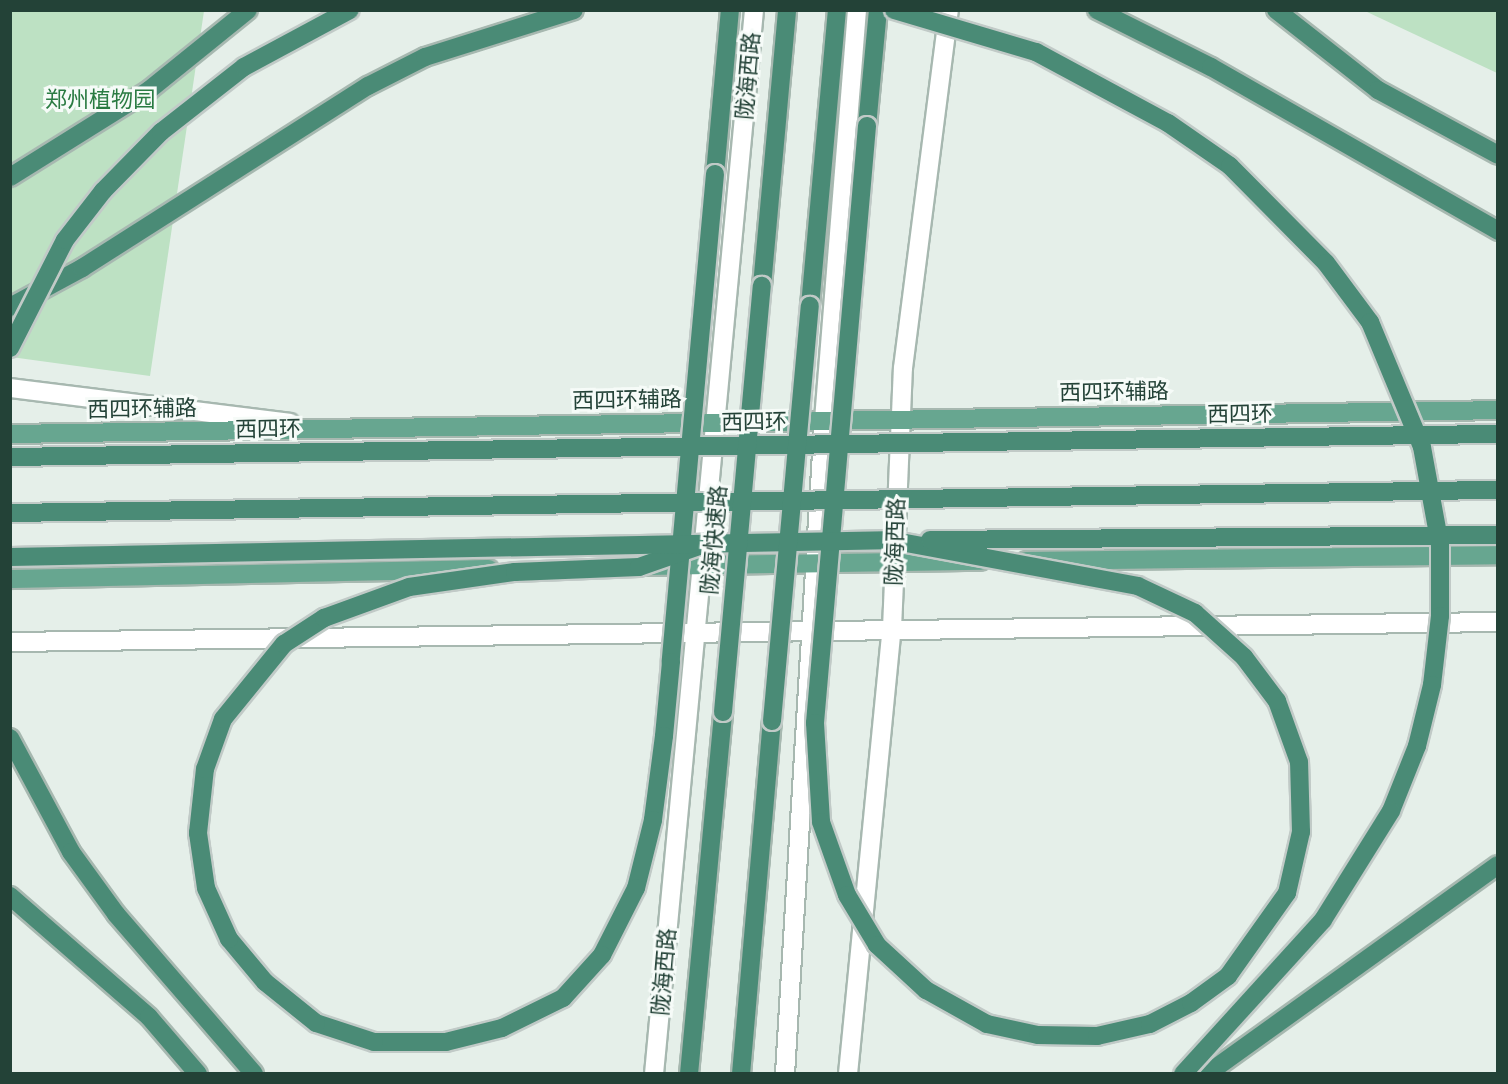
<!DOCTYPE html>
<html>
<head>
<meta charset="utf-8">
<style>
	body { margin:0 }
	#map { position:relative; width:1508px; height:1084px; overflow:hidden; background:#e5efe9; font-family:"PT Sans Narrow","Noto Sans SC",sans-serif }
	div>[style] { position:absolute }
	.green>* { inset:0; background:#bde1c3 }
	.roads { filter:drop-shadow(2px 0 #a7b8b0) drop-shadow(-2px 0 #a7b8b0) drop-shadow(0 2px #a7b8b0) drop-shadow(0 -2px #a7b8b0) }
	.minor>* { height:18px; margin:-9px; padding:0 9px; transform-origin:9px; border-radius:9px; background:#fff }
	.tertiary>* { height:18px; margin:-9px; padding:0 9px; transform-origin:9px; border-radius:9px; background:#fff }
	.secondary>* { height:18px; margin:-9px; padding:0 9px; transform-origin:9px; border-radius:9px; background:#fff }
	.primary>* { height:18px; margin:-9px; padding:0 9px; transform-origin:9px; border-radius:9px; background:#67a690 }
	.trunk>* { height:18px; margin:-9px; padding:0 9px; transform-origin:9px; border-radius:9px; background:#4a8b76 }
	.bridges { filter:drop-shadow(2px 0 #c1cac7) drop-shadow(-2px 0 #c1cac7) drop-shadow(0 2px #c1cac7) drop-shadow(0 -2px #c1cac7) }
	.trunk-bridge>* { height:18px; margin:-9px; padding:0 9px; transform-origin:9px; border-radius:9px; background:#4a8b76 }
	span { translate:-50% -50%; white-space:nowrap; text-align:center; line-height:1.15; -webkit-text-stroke:6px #f6fbf8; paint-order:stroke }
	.street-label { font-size:22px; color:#234237 }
	.park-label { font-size:22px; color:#2a7b42 }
	.frame { position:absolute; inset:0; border:12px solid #234237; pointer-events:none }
</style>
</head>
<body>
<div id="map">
	<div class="green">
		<div style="clip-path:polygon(11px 11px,204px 11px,150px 376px,11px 357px)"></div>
		<div style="clip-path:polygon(1365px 11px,1497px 11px,1497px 73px)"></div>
	</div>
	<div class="roads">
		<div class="minor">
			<div style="left:10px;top:388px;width:282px;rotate:7.1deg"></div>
		</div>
		<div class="tertiary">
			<div style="left:10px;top:642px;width:1488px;rotate:-0.77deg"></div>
		</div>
		<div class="secondary">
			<div style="left:654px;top:1074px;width:1069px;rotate:-84.63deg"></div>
			<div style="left:785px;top:1074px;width:655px;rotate:-86.59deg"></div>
			<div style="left:824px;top:420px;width:411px;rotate:-85.4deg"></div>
			<div style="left:848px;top:1074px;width:447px;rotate:-84.4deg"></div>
			<div style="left:892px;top:629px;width:261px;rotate:-87.6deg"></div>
			<div style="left:903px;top:368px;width:361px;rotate:-82.7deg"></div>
		</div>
		<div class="primary">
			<div style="left:10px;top:434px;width:1488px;rotate:-0.92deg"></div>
			<div style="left:1026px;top:561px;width:472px;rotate:-0.7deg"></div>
			<div style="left:645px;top:566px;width:336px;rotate:-0.9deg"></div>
			<div style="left:10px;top:579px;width:479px;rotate:-1.2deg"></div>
		</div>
		<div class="trunk">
			<div style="left:1097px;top:10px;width:127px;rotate:26.6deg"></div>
			<div style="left:1211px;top:67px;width:331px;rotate:29.7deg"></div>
			<div style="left:1276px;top:10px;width:130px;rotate:38.1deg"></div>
			<div style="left:1378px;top:90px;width:136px;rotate:28.4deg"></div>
			<div style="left:867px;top:126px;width:117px;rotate:-84.6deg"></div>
			<div style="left:715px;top:174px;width:165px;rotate:-84.8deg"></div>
			<div style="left:10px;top:177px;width:164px;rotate:-32deg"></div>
			<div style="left:149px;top:90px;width:127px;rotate:-38.9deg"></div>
			<div style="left:762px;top:286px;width:277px;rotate:-84.8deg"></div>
			<div style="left:810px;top:306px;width:297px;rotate:-84.8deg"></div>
			<div style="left:10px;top:307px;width:82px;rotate:-28.4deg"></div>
			<div style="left:82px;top:268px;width:339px;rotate:-32.5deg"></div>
			<div style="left:368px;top:86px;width:64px;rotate:-27deg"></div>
			<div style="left:425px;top:57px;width:156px;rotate:-17.5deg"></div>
			<div style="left:10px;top:738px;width:129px;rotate:61.8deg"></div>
			<div style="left:71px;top:852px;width:77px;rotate:54deg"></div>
			<div style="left:116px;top:914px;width:211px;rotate:49.2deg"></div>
			<div style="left:10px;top:896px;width:184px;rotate:41deg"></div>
			<div style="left:149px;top:1017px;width:75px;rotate:49.3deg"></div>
			<div style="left:689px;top:1074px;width:364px;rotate:-84.6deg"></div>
			<div style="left:741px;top:1074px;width:354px;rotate:-85deg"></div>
			<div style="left:1207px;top:1074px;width:358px;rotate:-35.7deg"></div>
		</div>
	</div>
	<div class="bridges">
		<div class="trunk-bridge">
			<div style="left:894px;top:10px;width:148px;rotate:16.5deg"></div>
			<div style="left:1036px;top:52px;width:150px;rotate:28.3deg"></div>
			<div style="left:1168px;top:123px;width:75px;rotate:34.7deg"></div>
			<div style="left:1230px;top:166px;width:136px;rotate:45.3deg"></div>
			<div style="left:1326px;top:263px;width:74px;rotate:53.3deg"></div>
			<div style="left:1370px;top:322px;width:135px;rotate:67.4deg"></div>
			<div style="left:1422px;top:447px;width:100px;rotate:79.6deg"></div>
			<div style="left:1440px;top:545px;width:71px;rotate:90deg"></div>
			<div style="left:1440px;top:616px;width:69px;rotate:96.6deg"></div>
			<div style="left:1432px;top:685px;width:63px;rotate:103.8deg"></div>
			<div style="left:1417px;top:746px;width:70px;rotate:111.8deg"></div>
			<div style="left:1391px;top:811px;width:128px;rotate:122deg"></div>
			<div style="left:1323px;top:920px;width:208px;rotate:132.3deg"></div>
			<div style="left:867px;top:126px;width:599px;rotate:94.98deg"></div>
			<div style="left:815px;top:723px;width:99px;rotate:86.5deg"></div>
			<div style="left:821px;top:822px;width:77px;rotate:70.4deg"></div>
			<div style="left:847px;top:895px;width:58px;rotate:59deg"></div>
			<div style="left:877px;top:945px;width:67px;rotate:42.6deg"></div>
			<div style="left:926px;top:990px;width:70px;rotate:29.1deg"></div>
			<div style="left:987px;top:1024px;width:52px;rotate:12.2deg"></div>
			<div style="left:1038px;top:1035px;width:59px;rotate:1deg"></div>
			<div style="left:1097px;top:1036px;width:54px;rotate:-12.8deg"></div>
			<div style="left:1150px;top:1024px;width:46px;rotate:-27.1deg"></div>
			<div style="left:1191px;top:1003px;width:46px;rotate:-36.1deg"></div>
			<div style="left:1228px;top:976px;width:102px;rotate:-54.6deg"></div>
			<div style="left:1287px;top:893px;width:63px;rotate:-77.1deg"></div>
			<div style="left:1301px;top:832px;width:70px;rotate:-91.6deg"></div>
			<div style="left:1299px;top:762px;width:65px;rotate:-109.8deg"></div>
			<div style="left:1277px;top:701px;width:55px;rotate:-126.9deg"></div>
			<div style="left:1244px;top:657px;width:66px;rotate:-138.1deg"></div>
			<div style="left:1195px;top:613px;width:63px;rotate:-154.7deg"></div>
			<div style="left:1138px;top:586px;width:253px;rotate:-169.5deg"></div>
			<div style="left:715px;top:174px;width:490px;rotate:95.2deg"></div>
			<div style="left:671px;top:662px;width:74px;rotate:95.4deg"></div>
			<div style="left:664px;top:736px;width:85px;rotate:97.5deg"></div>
			<div style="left:653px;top:820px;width:70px;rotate:104deg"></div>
			<div style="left:636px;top:888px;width:75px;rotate:116.9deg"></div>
			<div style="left:602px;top:955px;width:58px;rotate:132.2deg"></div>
			<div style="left:563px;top:998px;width:68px;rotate:153.8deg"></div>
			<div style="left:502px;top:1028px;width:58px;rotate:166deg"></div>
			<div style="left:446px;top:1042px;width:72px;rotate:180deg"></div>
			<div style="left:374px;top:1042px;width:61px;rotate:-161.9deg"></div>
			<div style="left:316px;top:1023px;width:65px;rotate:-141.2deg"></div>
			<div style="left:265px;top:982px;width:56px;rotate:-129.9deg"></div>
			<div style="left:229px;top:939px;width:56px;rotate:-114.3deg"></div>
			<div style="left:206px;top:888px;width:56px;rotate:-98.3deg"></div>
			<div style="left:198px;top:833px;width:64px;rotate:-83.8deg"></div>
			<div style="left:205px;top:769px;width:53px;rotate:-70.2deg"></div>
			<div style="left:223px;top:719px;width:97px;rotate:-50.9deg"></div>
			<div style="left:284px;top:644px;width:48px;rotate:-33deg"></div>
			<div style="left:324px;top:618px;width:90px;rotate:-20deg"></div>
			<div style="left:409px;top:587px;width:107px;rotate:-8.1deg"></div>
			<div style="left:515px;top:572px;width:124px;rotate:-2.3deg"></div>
			<div style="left:639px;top:567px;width:82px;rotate:-19.3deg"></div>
			<div style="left:10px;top:348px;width:121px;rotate:-63deg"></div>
			<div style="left:65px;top:240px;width:62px;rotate:-52.2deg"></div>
			<div style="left:103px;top:191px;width:83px;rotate:-45.5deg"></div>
			<div style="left:161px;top:132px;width:105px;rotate:-38.1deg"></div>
			<div style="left:244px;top:67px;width:120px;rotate:-28.3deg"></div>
			<div style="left:10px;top:457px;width:1488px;rotate:-0.89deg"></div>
			<div style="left:10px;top:513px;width:1488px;rotate:-0.89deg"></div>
			<div style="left:930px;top:540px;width:568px;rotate:-0.5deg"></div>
			<div style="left:10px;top:557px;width:889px;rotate:-1.1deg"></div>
			<div style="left:723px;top:712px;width:428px;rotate:-84.8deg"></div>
			<div style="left:772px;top:721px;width:417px;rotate:-84.8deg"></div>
		</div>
	</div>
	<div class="street-label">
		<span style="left:748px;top:76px;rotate:-85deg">陇海西路</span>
		<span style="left:1114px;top:392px;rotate:-1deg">西四环辅路</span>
		<span style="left:627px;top:400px;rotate:-1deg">西四环辅路</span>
		<span style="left:142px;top:409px;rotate:-1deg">西四环辅路</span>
		<span style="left:1240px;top:414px;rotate:-1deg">西四环</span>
		<span style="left:754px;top:422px;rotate:-1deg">西四环</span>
		<span style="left:268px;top:429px;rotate:-1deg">西四环</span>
		<span style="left:714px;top:540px;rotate:-85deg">陇海快速路</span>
		<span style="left:895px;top:542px;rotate:-88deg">陇海西路</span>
		<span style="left:664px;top:972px;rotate:-85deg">陇海西路</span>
	</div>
	<div class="park-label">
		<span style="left:100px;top:100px">郑州植物园</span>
	</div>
	<div class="frame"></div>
</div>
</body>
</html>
